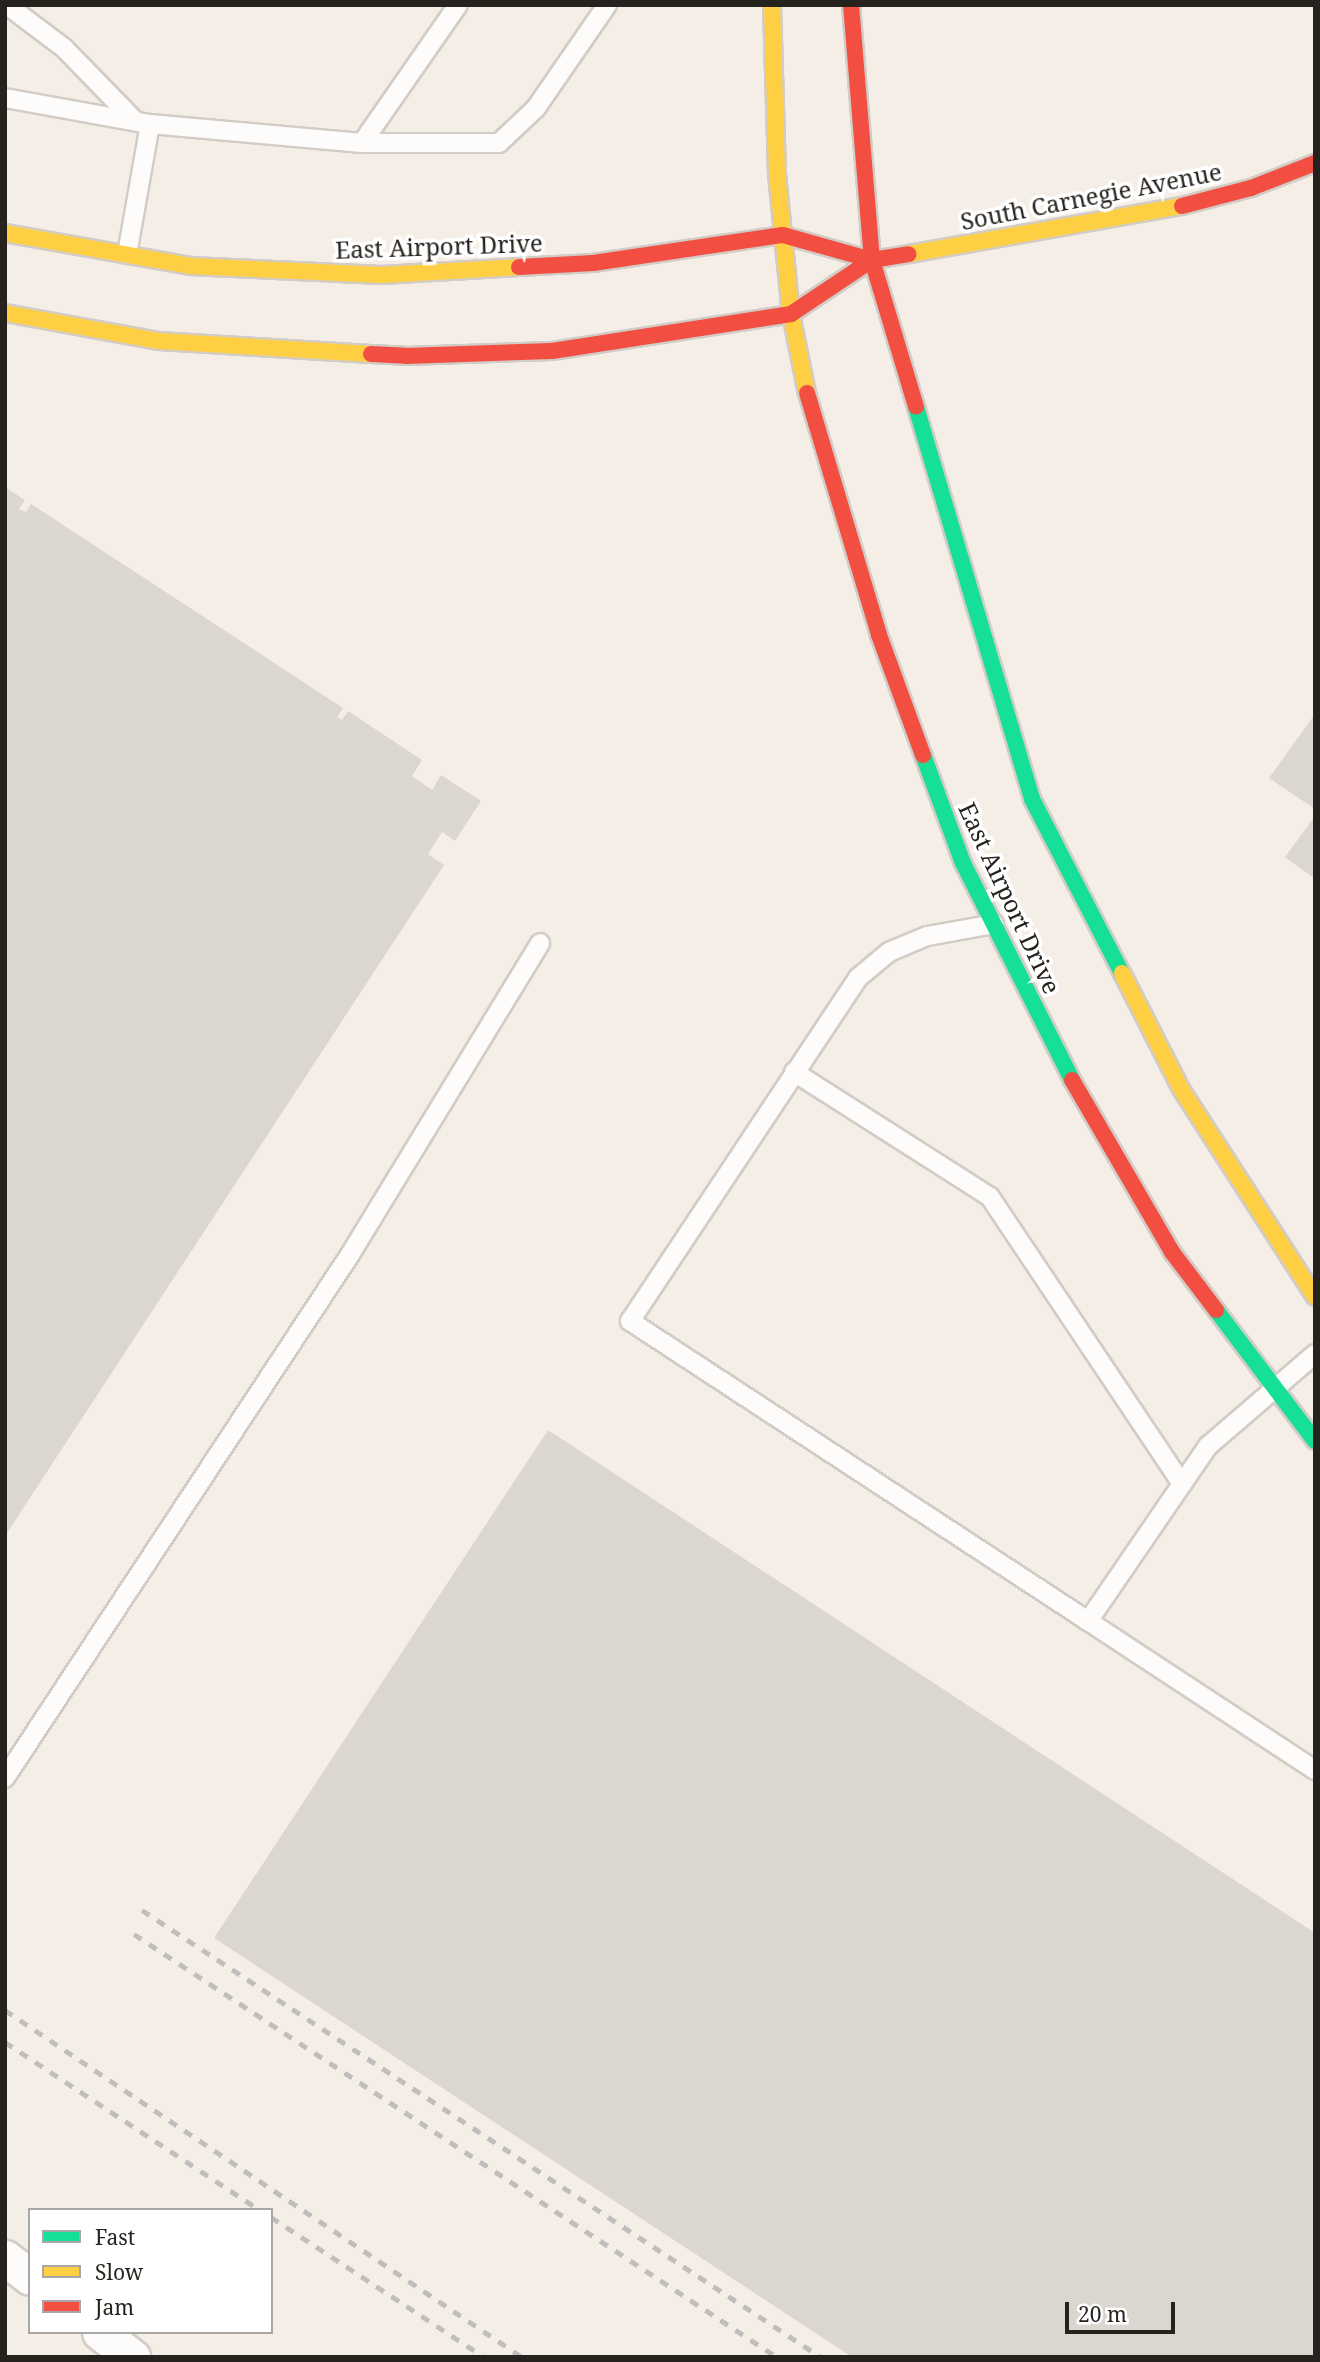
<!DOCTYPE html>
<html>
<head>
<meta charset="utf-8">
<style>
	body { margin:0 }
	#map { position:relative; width:1320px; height:2362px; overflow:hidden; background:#f5eee6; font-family:"Noto Serif",serif }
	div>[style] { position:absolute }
	.building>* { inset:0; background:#dcd6d1 }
	.roads { filter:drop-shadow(2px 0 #d2ccc6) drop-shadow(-2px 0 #d2ccc6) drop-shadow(0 2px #d2ccc6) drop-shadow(0 -2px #d2ccc6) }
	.lane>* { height:18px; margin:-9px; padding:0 9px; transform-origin:9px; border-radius:9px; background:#fefcfb }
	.street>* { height:35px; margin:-17.5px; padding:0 17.5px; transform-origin:17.5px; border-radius:17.5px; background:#fefcfb }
	.fast>* { height:16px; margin:-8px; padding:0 8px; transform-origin:8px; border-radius:8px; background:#16e098 }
	.slow>* { height:16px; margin:-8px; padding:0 8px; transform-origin:8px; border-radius:8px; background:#ffcf43 }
	.jam>* { height:16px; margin:-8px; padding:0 8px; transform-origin:8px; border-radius:8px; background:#f24e42 }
	.rail>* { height:5px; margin-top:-2.5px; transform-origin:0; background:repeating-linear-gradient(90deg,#bfbebc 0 9px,transparent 0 18px) }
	span { translate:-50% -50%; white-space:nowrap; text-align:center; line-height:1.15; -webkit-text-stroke:7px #fff; paint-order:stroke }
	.street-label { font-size:24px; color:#26221d }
	.frame { position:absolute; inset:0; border:7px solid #26221d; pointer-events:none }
	.legend { position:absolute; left:28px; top:2208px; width:245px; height:126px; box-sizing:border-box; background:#fff; border:2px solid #a8a7a5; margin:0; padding:9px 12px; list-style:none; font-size:21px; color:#26221d }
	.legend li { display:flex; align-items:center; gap:14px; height:35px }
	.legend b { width:35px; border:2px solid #a8a7a5 }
	.scale { position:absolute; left:1065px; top:2302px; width:110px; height:32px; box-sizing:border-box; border:4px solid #26221d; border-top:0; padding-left:9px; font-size:21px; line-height:24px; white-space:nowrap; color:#26221d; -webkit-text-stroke:5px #fff; paint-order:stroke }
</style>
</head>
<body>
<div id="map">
	<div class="building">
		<div style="clip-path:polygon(5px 487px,25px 500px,19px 509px,26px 512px,31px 504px,343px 708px,337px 717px,342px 720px,348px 711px,422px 760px,412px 776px,432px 790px,441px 775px,481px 801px,455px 841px,442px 832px,428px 854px,444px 865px,5px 1536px)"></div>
		<div style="clip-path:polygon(1315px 714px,1315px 809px,1269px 778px)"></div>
		<div style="clip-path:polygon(1315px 816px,1315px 879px,1285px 857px)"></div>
		<div style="clip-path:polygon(548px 1430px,1315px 1933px,1315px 2357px,852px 2357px,214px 1938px)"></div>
	</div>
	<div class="roads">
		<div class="lane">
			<div style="left:7px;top:5px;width:71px;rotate:37deg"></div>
			<div style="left:64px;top:48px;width:102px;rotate:45.8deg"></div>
			<div style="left:5px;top:98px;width:147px;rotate:10.2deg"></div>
			<div style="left:150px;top:124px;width:132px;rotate:100deg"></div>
			<div style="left:150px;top:124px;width:213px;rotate:5.1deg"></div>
			<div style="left:362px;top:143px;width:137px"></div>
			<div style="left:499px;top:143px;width:51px;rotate:-43.4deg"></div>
			<div style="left:536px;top:108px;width:125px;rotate:-55.4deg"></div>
			<div style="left:362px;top:143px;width:168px;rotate:-55.2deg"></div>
			<div style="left:994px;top:924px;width:68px;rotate:169.8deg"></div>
			<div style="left:927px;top:936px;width:41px;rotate:157.2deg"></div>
			<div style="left:889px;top:952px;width:40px;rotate:140deg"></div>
			<div style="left:858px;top:978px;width:412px;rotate:123.6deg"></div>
			<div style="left:630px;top:1321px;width:548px;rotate:33.23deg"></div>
			<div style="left:794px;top:1072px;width:232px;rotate:32.5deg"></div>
			<div style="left:990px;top:1197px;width:345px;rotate:56.2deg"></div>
			<div style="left:1315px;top:1354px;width:141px;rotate:139.3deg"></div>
			<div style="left:1208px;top:1446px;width:212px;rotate:124.4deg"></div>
			<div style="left:1088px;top:1621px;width:272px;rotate:33.3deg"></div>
			<div style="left:5px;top:1778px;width:629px;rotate:-56.61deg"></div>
			<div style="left:351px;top:1253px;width:363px;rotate:-58.6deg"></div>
		</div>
		<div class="street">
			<div style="left:5px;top:2258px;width:31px;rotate:37deg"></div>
			<div style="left:100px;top:2332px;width:41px;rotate:38deg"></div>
		</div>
		<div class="fast">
			<div style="left:916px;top:407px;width:409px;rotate:73.5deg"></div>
			<div style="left:1032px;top:799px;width:196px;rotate:62.7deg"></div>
			<div style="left:923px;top:755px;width:115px;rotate:69.7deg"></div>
			<div style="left:963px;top:863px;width:243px;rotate:63.3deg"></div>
			<div style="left:1216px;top:1310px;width:164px;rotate:52.9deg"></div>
		</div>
		<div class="slow">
			<div style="left:772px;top:5px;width:169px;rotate:88.3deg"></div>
			<div style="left:777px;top:174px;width:141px;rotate:84.3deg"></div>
			<div style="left:791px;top:314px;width:81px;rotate:78.6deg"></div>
			<div style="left:5px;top:233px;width:188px;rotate:10.1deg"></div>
			<div style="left:190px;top:266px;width:192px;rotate:2.7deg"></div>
			<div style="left:382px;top:275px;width:137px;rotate:-3.3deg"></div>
			<div style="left:909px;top:254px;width:277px;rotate:-10deg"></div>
			<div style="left:5px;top:313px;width:157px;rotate:10.3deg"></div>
			<div style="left:159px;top:341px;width:212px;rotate:3.5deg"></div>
			<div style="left:1122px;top:973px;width:130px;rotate:63deg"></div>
			<div style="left:1181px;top:1089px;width:247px;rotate:57.2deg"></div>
		</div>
		<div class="jam">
			<div style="left:851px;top:5px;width:256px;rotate:85.3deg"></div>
			<div style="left:872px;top:260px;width:153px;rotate:73.3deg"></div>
			<div style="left:1182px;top:206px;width:71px;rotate:-14.6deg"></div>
			<div style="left:1251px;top:188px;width:69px;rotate:-21.3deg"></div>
			<div style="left:519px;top:267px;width:74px;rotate:-3.1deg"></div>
			<div style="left:593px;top:263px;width:192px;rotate:-8.4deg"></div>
			<div style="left:783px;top:235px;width:92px;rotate:15.7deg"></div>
			<div style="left:371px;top:354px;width:35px;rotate:3deg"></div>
			<div style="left:406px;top:356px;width:146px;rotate:-2deg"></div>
			<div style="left:552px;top:351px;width:242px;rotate:-8.8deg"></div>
			<div style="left:791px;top:314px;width:97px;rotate:-33.7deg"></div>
			<div style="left:872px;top:260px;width:37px;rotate:-9deg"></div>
			<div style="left:807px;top:393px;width:252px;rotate:73.4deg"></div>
			<div style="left:879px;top:635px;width:128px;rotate:69.9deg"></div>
			<div style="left:1072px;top:1080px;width:199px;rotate:59.8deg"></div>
			<div style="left:1172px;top:1252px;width:73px;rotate:52.8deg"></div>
		</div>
	</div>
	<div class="rail">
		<div style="left:142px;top:1910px;width:813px;rotate:33.36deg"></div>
		<div style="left:134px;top:1934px;width:770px;rotate:33.34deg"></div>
		<div style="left:5px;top:2010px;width:623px;rotate:33.87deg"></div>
		<div style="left:5px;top:2042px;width:305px;rotate:33.4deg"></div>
		<div style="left:271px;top:2217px;width:255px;rotate:33.3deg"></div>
	</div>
	<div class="street-label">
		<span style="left:1091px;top:196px;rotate:-11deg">South Carnegie Avenue</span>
		<span style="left:439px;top:246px;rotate:-2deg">East Airport Drive</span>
		<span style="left:1010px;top:898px;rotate:65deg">East Airport Drive</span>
	</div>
	<div class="frame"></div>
	<ul class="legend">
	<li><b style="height:9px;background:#16e098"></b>Fast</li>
	<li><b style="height:9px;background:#ffcf43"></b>Slow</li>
	<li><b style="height:9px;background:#f24e42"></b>Jam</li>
	</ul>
	<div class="scale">20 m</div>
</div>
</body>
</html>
